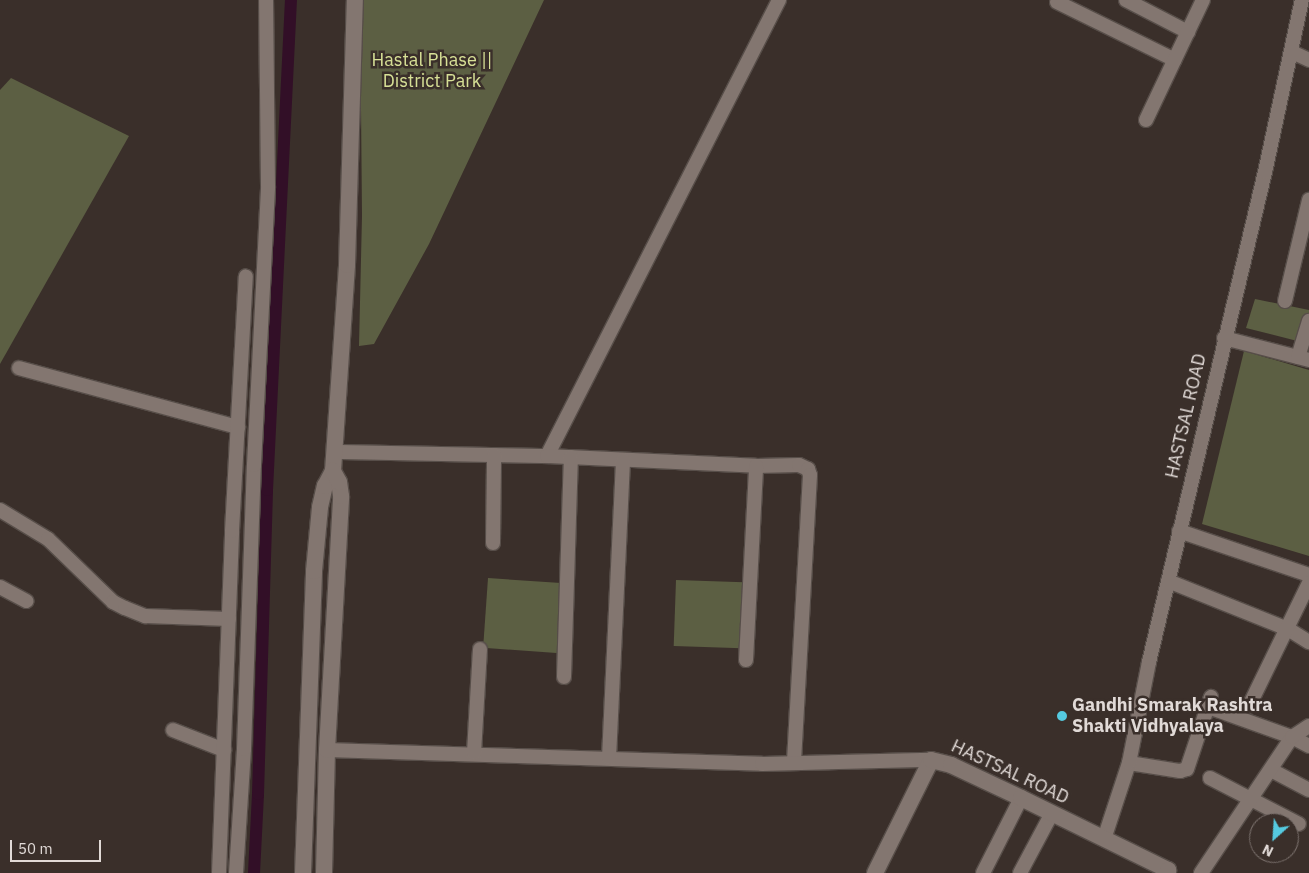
<!DOCTYPE html>
<html>
<head>
<meta charset="utf-8">
<style>
	body { margin:0 }
	#map { position:relative; width:1309px; height:873px; overflow:hidden; background:#3a2f2a; font-family:"IBM Plex Sans",sans-serif }
	div>[style] { position:absolute }
	.green>* { inset:0; background:#5c5f43; transform-origin:0 0 }
	.canal>* { height:12px; margin:-6px; padding:0 6px; transform-origin:6px; border-radius:6px; background:#320f27 }
	.roads { filter:drop-shadow(1px 0 #574e49) drop-shadow(-1px 0 #574e49) drop-shadow(0 1px #574e49) drop-shadow(0 -1px #574e49) }
	.minor>* { height:14px; margin:-7px; padding:0 7px; transform-origin:7px; border-radius:7px; background:#837670 }
	.tertiary>* { height:16px; margin:-8px; padding:0 8px; transform-origin:8px; border-radius:8px; background:#837670 }
	.dots>* { width:14px; height:14px; translate:-50% -50%; box-sizing:border-box; border:2px solid #3a2f2a; border-radius:50% }
	span { translate:-50% -50%; white-space:nowrap; text-align:center; line-height:1.15; -webkit-text-stroke:5px #3a2f2a; paint-order:stroke }
	.park-label { font-size:18px; color:#d7e096 }
	.street-label { font-size:18px; color:#e1dad7 }
	.poi-label { font-size:18px; color:#e1dad7; font-weight:700 }
	.left { translate:0 -50%; text-align:left }
	.north { position:absolute; left:1249px; top:813px; width:50px; height:50px; box-sizing:border-box; background:#3a2f2a; border:1px solid #7d736f; border-radius:50%; rotate:206deg; font-size:14px; font-weight:700; line-height:20px; text-align:center; color:#e1dad7 }
	.north::after { content:''; display:block; margin:auto; width:18px; height:22px; background:#55cae0; clip-path:polygon(50% 0,100% 100%,50% 72%,0 100%) }
	.scale { position:absolute; left:10px; top:840px; width:91px; height:22px; box-sizing:border-box; border:2px solid #e1dad7; border-top:0; padding-left:6px; font-size:15px; line-height:18px; white-space:nowrap; color:#e1dad7; -webkit-text-stroke:4px #3a2f2a; paint-order:stroke }
</style>
</head>
<body>
<div id="map">
	<div class="green">
		<div style="clip-path:polygon(360px 0,544px 0,429px 244px,374px 344px,359px 346px,362px 216px)"></div>
		<div style="clip-path:polygon(11px 78px,129px 136px,0 364px,0 90px)"></div>
		<div style="clip-path:polygon(1255px 299px,1309px 310px,1309px 344px,1246px 328px)"></div>
		<div style="clip-path:polygon(1244px 351px,1309px 370px,1309px 556px,1202px 524px)"></div>
		<div style="left:488px;top:578px;width:77px;height:70px;rotate:4deg"></div>
		<div style="left:676px;top:580px;width:68px;height:66px;rotate:2deg"></div>
	</div>
	<div class="canal">
		<div style="left:254px;top:873px;width:79px;rotate:-87.1deg"></div>
		<div style="left:258px;top:794px;width:304px;rotate:-88.3deg"></div>
		<div style="left:267px;top:490px;width:491px;rotate:-87.2deg"></div>
	</div>
	<div class="roads">
		<div class="minor">
			<div style="left:1126px;top:0;width:70px;rotate:27.3deg"></div>
			<div style="left:1057px;top:2px;width:131px;rotate:26.2deg"></div>
			<div style="left:1292px;top:52px;width:19px;rotate:25deg"></div>
			<div style="left:1146px;top:120px;width:133px;rotate:-64.6deg"></div>
			<div style="left:1285px;top:301px;width:104px;rotate:-76.6deg"></div>
			<div style="left:1224px;top:338px;width:88px;rotate:14.5deg"></div>
			<div style="left:1298px;top:357px;width:38px;rotate:-73deg"></div>
			<div style="left:19px;top:368px;width:227px;rotate:15.1deg"></div>
			<div style="left:335px;top:452px;width:212px;rotate:1.1deg"></div>
			<div style="left:547px;top:456px;width:512px;rotate:-63.03deg"></div>
			<div style="left:547px;top:456px;width:209px;rotate:2.7deg"></div>
			<div style="left:756px;top:466px;width:43px;rotate:-1.3deg"></div>
			<div style="left:799px;top:465px;width:10px;rotate:24deg"></div>
			<div style="left:808px;top:469px;width:6px;rotate:72deg"></div>
			<div style="left:810px;top:475px;width:288px;rotate:93.2deg"></div>
			<div style="left:0;top:510px;width:56px;rotate:31.1deg"></div>
			<div style="left:48px;top:539px;width:91px;rotate:44.1deg"></div>
			<div style="left:113px;top:602px;width:13px;rotate:27deg"></div>
			<div style="left:125px;top:608px;width:22px;rotate:22deg"></div>
			<div style="left:145px;top:616px;width:84px;rotate:2deg"></div>
			<div style="left:1179px;top:531px;width:137px;rotate:18.7deg"></div>
			<div style="left:493px;top:543px;width:88px;rotate:-89.3deg"></div>
			<div style="left:1168px;top:581px;width:129px;rotate:21.8deg"></div>
			<div style="left:1288px;top:629px;width:25px;rotate:32deg"></div>
			<div style="left:0;top:587px;width:30px;rotate:28deg"></div>
			<div style="left:746px;top:660px;width:194px;rotate:-87deg"></div>
			<div style="left:564px;top:677px;width:220px;rotate:-88.2deg"></div>
			<div style="left:1249px;top:706px;width:137px;rotate:-64deg"></div>
			<div style="left:1208px;top:707px;width:89px;rotate:19.7deg"></div>
			<div style="left:1292px;top:737px;width:19px;rotate:28deg"></div>
			<div style="left:173px;top:730px;width:55px;rotate:21.4deg"></div>
			<div style="left:327px;top:750px;width:435px;rotate:1.8deg"></div>
			<div style="left:762px;top:764px;width:169px;rotate:-1.4deg"></div>
			<div style="left:474px;top:753px;width:104px;rotate:-86.7deg"></div>
			<div style="left:609px;top:758px;width:298px;rotate:-87.3deg"></div>
			<div style="left:1129px;top:763px;width:52px;rotate:8.9deg"></div>
			<div style="left:1180px;top:771px;width:7px;rotate:-16deg"></div>
			<div style="left:1187px;top:769px;width:76px;rotate:-71.6deg"></div>
			<div style="left:1271px;top:770px;width:43px;rotate:27.8deg"></div>
			<div style="left:1210px;top:778px;width:100px;rotate:27.3deg"></div>
			<div style="left:1104px;top:839px;width:80px;rotate:-71.8deg"></div>
			<div style="left:1129px;top:763px;width:103px;rotate:-78.8deg"></div>
			<div style="left:1149px;top:662px;width:504px;rotate:-76.68deg"></div>
			<div style="left:1265px;top:172px;width:176px;rotate:-77.9deg"></div>
			<div style="left:219px;top:873px;width:342px;rotate:-87.8deg"></div>
			<div style="left:232px;top:531px;width:255px;rotate:-86.9deg"></div>
			<div style="left:236px;top:873px;width:124px;rotate:-86.3deg"></div>
			<div style="left:244px;top:749px;width:284px;rotate:-88deg"></div>
			<div style="left:254px;top:465px;width:279px;rotate:-87.1deg"></div>
			<div style="left:268px;top:186px;width:186px;rotate:-90.6deg"></div>
			<div style="left:983px;top:873px;width:84px;rotate:-63.1deg"></div>
			<div style="left:1020px;top:873px;width:68px;rotate:-61.9deg"></div>
			<div style="left:1201px;top:873px;width:164px;rotate:-56.2deg"></div>
			<div style="left:1292px;top:737px;width:20px;rotate:-33deg"></div>
		</div>
		<div class="tertiary">
			<div style="left:303px;top:873px;width:302px;rotate:-87.9deg"></div>
			<div style="left:314px;top:571px;width:64px;rotate:-84.6deg"></div>
			<div style="left:320px;top:507px;width:22px;rotate:-77deg"></div>
			<div style="left:325px;top:486px;width:17px;rotate:-62deg"></div>
			<div style="left:333px;top:471px;width:206px;rotate:-86.1deg"></div>
			<div style="left:347px;top:265px;width:265px;rotate:-88.3deg"></div>
			<div style="left:324px;top:873px;width:123px;rotate:-88.6deg"></div>
			<div style="left:327px;top:750px;width:254px;rotate:-86.8deg"></div>
			<div style="left:341px;top:496px;width:14px;rotate:-98deg"></div>
			<div style="left:339px;top:482px;width:13px;rotate:-119deg"></div>
			<div style="left:875px;top:873px;width:126px;rotate:-63.6deg"></div>
			<div style="left:931px;top:760px;width:21px;rotate:14deg"></div>
			<div style="left:951px;top:765px;width:77px;rotate:25.2deg"></div>
			<div style="left:1021px;top:798px;width:164px;rotate:26.1deg"></div>
			<div style="left:1168px;top:870px;width:3px;rotate:90deg"></div>
		</div>
	</div>
	<div class="dots">
		<div style="left:1062px;top:716px;background:#55cae0"></div>
	</div>
	<div class="park-label">
		<span style="left:432px;top:71px">Hastal Phase ||<br>District Park</span>
	</div>
	<div class="street-label">
		<span style="left:1186px;top:416px;rotate:-77deg">HASTSAL ROAD</span>
		<span style="left:1010px;top:772px;rotate:25deg">HASTSAL ROAD</span>
	</div>
	<div class="poi-label">
		<span class="left" style="left:1072px;top:716px">Gandhi Smarak Rashtra<br>Shakti Vidhyalaya</span>
	</div>
	<div class="north">N</div>
	<div class="scale">50 m</div>
</div>
</body>
</html>
